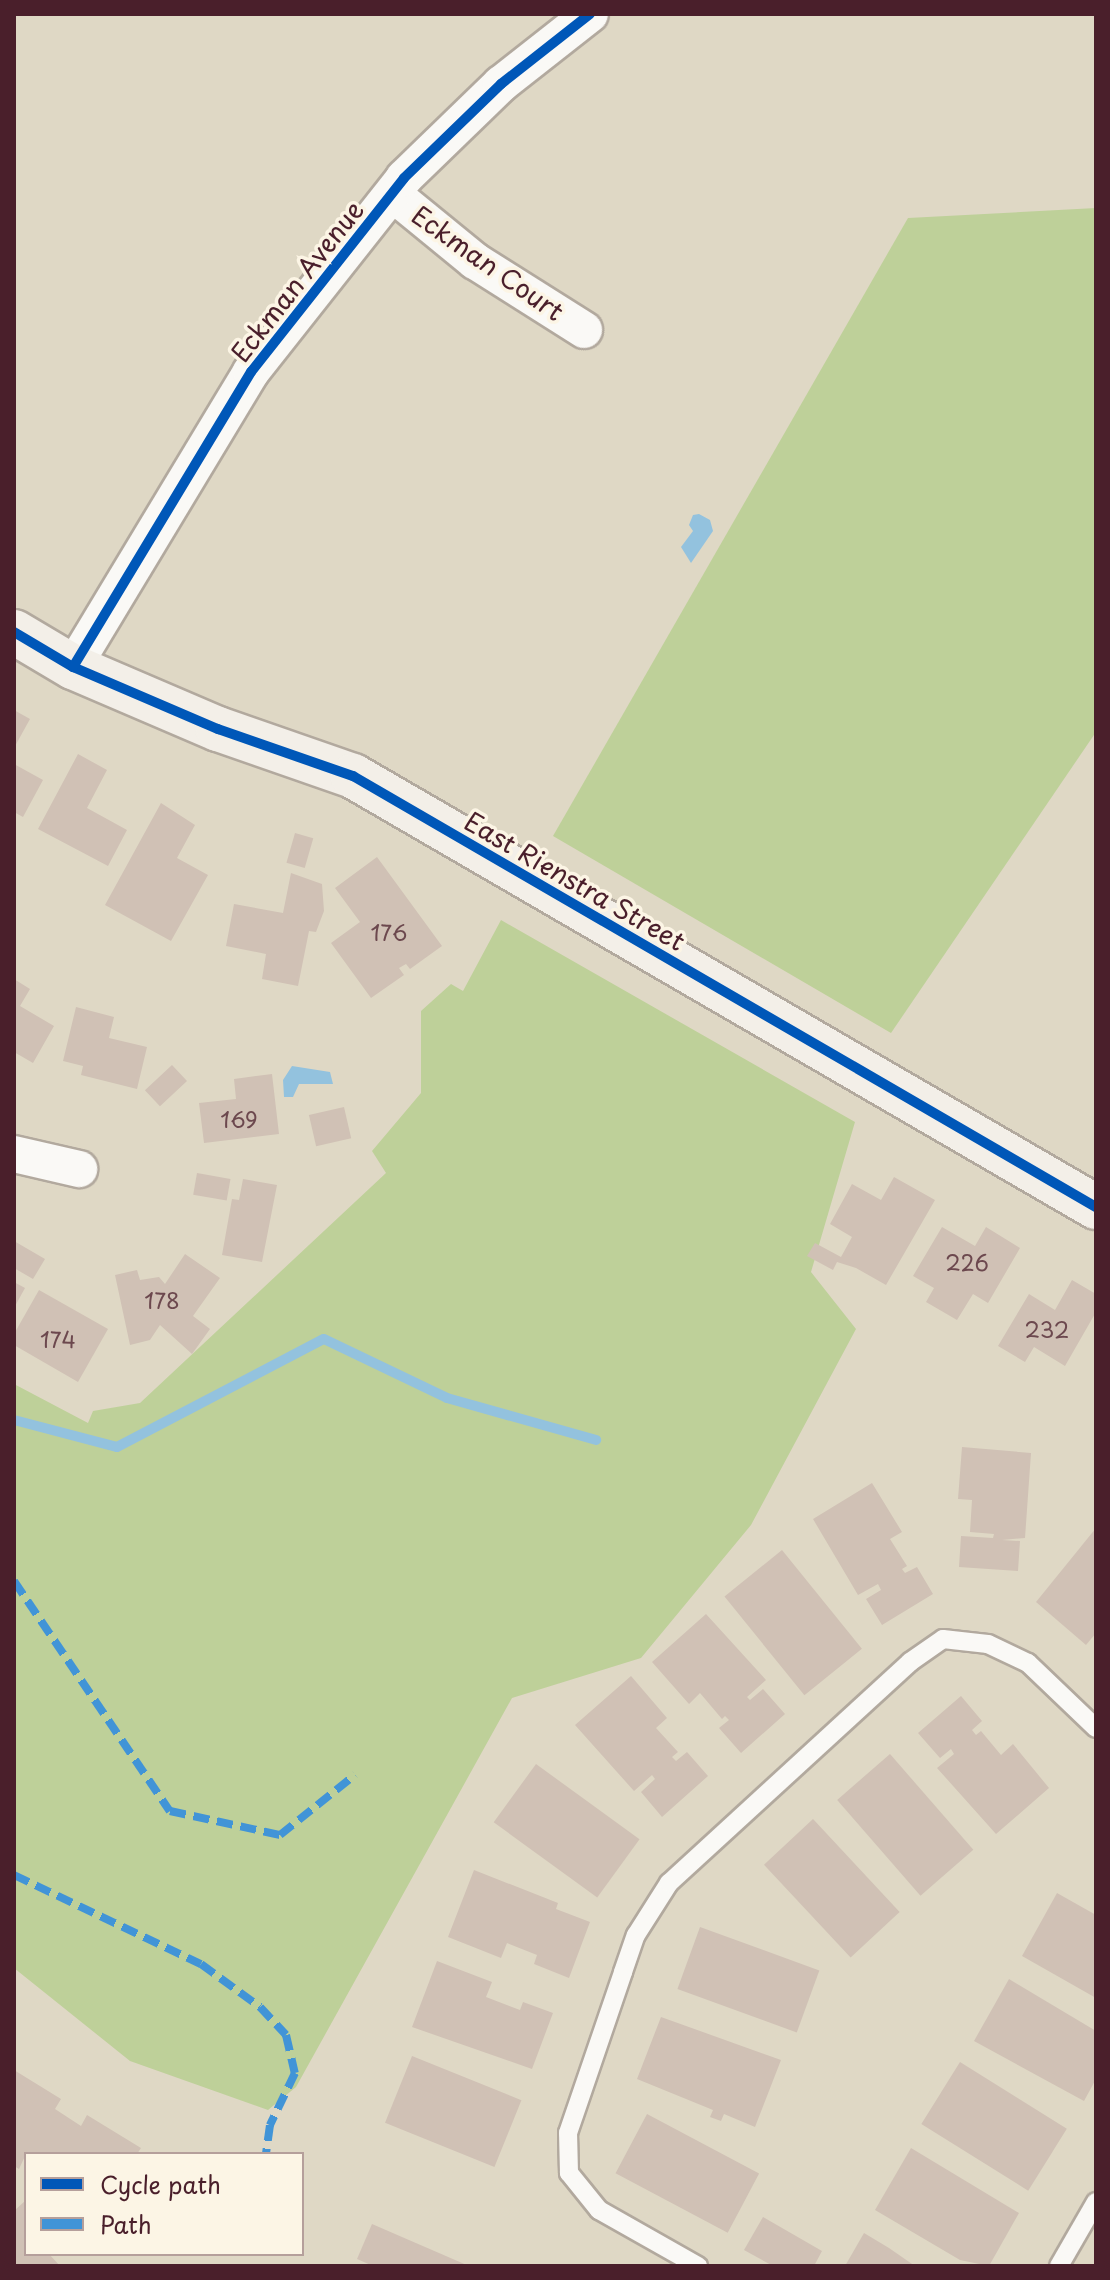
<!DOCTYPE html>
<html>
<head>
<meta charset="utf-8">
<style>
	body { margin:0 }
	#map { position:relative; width:1110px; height:2280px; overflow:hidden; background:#dfd8c5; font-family:"Playpen Sans",sans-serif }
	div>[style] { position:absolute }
	.green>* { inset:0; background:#bed099 }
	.water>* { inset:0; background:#93c2de }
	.stream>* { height:10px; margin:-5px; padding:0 5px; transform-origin:5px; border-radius:5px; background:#93c2de }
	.building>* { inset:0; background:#d0c1b5; transform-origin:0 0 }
	.roads { filter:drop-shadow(2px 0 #b2a99e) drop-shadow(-2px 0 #b2a99e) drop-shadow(0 2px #b2a99e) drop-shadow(0 -2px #b2a99e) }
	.lane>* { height:18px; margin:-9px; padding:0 9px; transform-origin:9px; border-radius:9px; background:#faf9f6 }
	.street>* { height:36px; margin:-18px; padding:0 18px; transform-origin:18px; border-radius:18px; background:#faf9f6 }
	.secondary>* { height:44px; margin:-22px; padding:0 22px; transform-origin:22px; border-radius:22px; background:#f3efe8 }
	.quiet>* { height:8px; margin-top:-4px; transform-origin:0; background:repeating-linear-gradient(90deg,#4194d7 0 16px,transparent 0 24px) }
	.cycleway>* { height:10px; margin:-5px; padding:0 5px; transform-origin:5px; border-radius:5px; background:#0057b8 }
	span { translate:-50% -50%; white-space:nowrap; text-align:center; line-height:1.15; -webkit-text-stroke:7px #fcf5e5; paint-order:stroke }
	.number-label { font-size:22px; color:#6c484e }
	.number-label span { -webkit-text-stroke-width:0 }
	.street-label { font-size:26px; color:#4a1f2b }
	.frame { position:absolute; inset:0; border:16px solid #4a1f2b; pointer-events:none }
	.legend { position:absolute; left:24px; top:2152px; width:280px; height:104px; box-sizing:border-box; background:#fcf5e5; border:2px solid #b59f9b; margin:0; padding:10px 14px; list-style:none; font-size:24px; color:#4a1f2b }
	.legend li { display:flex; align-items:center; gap:16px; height:40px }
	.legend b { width:40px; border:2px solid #b59f9b }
</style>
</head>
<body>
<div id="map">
	<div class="green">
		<div style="clip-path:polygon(1096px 208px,1096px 732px,891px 1033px,553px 836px,908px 218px)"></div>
		<div style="clip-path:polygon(501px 920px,855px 1122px,811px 1272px,856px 1329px,751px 1525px,641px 1658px,512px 1698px,296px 2087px,268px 2110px,130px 2061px,14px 1968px,14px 1384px,88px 1423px,93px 1411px,140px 1403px,386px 1173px,372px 1151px,421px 1093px,421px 1011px,451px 984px,463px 991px)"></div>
	</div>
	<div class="water">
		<div style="clip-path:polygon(699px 514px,710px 520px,713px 531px,691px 563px,681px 547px,693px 531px,689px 525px,693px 515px)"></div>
		<div style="clip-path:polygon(292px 1066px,330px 1072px,333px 1084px,299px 1084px,293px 1097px,284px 1097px,283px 1080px)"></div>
	</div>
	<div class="stream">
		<div style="left:14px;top:1420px;width:106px;rotate:14.7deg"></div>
		<div style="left:117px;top:1447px;width:233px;rotate:-27.6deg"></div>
		<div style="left:324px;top:1339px;width:136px;rotate:25.6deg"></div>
		<div style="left:447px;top:1398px;width:155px;rotate:15.7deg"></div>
	</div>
	<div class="building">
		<div style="clip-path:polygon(14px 710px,30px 719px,14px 748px)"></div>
		<div style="clip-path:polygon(78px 754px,107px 770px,87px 808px,127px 830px,108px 866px,38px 829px)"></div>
		<div style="clip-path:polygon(14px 764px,43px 780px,23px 817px,14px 812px)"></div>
		<div style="clip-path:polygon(161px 803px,195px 825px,177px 858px,208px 875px,171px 941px,105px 905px)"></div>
		<div style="left:295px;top:833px;width:19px;height:31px;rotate:16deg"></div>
		<div style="clip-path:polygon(377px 857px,442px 946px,410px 969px,406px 964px,399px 968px,404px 975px,371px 998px,331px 943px,360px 922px,335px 888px)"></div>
		<div style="clip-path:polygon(291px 873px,322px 884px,324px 911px,316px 932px,309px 931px,298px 986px,262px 979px,266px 954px,226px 946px,234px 904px,283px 913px)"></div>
		<div style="clip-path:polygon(14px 979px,30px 989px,20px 1006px,54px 1026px,33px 1063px,14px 1052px)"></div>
		<div style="clip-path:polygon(76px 1007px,114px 1017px,109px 1038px,147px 1047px,137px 1089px,81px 1075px,83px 1066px,63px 1061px)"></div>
		<div style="left:172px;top:1065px;width:22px;height:37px;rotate:47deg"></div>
		<div style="clip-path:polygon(272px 1074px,279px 1134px,204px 1143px,199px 1103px,236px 1099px,234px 1079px)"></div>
		<div style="left:344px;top:1107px;width:32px;height:36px;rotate:77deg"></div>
		<div style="left:197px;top:1173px;width:34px;height:22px;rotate:10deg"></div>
		<div style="clip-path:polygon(894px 1177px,935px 1200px,886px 1285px,856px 1268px,837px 1262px,833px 1270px,807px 1256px,815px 1243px,841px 1257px,852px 1237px,830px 1224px,852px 1184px,881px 1200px)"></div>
		<div style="clip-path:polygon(243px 1179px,277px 1185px,262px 1262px,222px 1255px,232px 1199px,239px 1200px)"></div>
		<div style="clip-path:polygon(942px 1227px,975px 1246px,986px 1227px,1020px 1248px,988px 1303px,973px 1294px,957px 1320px,926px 1302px,934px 1288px,913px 1276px)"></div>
		<div style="clip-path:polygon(14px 1241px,45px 1259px,33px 1279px,14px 1268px)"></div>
		<div style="clip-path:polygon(185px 1254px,220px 1278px,193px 1316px,210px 1329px,192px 1354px,160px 1325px,150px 1340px,130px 1345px,115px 1275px,137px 1270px,140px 1280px,159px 1277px,165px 1284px)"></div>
		<div style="clip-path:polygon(1072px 1280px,1096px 1294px,1096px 1312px,1065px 1366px,1034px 1347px,1025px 1362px,998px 1346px,1029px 1294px,1055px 1310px)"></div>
		<div style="clip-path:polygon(14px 1282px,25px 1288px,14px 1308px)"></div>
		<div style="clip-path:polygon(39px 1290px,108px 1329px,78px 1382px,14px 1345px,14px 1334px)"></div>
		<div style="clip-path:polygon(962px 1447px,1031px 1453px,1025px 1538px,1002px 1540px,1020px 1541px,1018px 1571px,959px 1567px,961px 1536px,993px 1538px,994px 1534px,970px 1532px,972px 1500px,958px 1499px)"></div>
		<div style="clip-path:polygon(872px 1483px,902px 1532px,890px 1539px,907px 1566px,902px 1569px,905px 1573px,917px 1567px,933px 1594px,882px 1625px,866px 1599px,881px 1590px,878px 1584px,858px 1595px,813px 1519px)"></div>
		<div style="clip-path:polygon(1096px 1528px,1096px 1633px,1086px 1645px,1036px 1602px)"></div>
		<div style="left:782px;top:1550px;width:127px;height:74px;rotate:51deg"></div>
		<div style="clip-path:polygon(706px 1614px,766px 1680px,747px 1697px,750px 1700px,763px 1689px,785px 1714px,741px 1753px,719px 1728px,729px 1720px,725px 1716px,722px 1719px,700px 1693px,689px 1704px,652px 1662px)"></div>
		<div style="clip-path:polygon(631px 1676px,667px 1718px,656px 1728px,678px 1752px,672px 1757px,676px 1761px,687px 1752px,708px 1776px,662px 1817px,641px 1792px,655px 1779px,652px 1775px,634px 1791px,575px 1725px)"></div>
		<div style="clip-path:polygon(961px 1696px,982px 1721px,972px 1730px,976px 1735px,981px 1731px,1001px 1755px,1013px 1744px,1049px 1788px,996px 1834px,937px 1768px,954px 1754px,951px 1749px,940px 1758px,918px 1733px)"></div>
		<div style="left:890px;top:1754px;width:127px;height:70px;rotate:49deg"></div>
		<div style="left:536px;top:1764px;width:128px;height:72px;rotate:36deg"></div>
		<div style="left:813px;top:1819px;width:127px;height:67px;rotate:47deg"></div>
		<div style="clip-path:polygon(474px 1870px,558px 1903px,556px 1909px,590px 1922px,569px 1978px,534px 1964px,537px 1955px,507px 1943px,501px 1958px,448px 1937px)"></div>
		<div style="clip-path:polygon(1057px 1893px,1096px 1915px,1096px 1998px,1022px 1956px)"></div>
		<div style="left:700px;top:1927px;width:127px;height:66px;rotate:20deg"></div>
		<div style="clip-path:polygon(437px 1961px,492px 1982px,486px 1997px,520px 2010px,523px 2002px,553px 2013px,532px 2069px,412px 2027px)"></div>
		<div style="clip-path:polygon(1009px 1979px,1096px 2031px,1096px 2079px,1084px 2101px,974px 2041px)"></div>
		<div style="clip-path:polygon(661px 2017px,781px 2060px,755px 2127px,724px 2114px,721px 2121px,710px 2117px,713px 2110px,637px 2079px)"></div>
		<div style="left:412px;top:2056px;width:118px;height:72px;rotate:22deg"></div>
		<div style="left:960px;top:2062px;width:126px;height:73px;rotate:32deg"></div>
		<div style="clip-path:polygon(14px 2070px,61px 2099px,55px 2109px,81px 2126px,87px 2115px,141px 2148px,137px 2154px,26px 2154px,19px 2169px,14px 2166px)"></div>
		<div style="left:647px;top:2114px;width:127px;height:67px;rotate:28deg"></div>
		<div style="clip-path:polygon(911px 2148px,1019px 2213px,989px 2266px,960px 2260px,875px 2210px)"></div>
		<div style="clip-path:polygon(26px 2200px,26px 2254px,49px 2254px,60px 2266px,14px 2266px,14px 2211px)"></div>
		<div style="clip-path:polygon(763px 2217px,822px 2251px,814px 2266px,773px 2266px,744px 2250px)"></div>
		<div style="clip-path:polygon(372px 2224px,469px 2266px,373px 2266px,357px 2259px)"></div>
		<div style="clip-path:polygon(864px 2233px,889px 2248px,915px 2266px,845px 2266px)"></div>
	</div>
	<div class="roads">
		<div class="lane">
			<div style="left:698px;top:2266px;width:114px;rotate:-150.5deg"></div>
			<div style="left:599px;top:2210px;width:48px;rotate:-129deg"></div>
			<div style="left:569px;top:2173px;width:40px;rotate:-91.4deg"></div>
			<div style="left:568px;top:2133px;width:170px;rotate:-71.1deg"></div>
			<div style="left:623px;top:1972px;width:39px;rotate:-71deg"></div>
			<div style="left:636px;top:1935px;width:62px;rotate:-57.6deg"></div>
			<div style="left:669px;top:1883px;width:327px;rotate:-42.5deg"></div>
			<div style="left:910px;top:1662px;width:40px;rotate:-34.9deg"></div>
			<div style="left:943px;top:1639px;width:45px;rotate:6.3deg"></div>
			<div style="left:988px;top:1644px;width:44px;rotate:25.4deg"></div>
			<div style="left:1028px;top:1663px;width:94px;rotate:43.7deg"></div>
			<div style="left:1059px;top:2266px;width:74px;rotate:-60deg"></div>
		</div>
		<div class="street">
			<div style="left:393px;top:194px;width:106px;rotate:39.3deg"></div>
			<div style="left:475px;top:261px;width:129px;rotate:32.3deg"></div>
			<div style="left:73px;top:667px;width:345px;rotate:-58.9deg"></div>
			<div style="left:251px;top:372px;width:247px;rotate:-51.7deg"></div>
			<div style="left:404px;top:178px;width:135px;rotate:-44.1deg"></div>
			<div style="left:501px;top:84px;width:113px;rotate:-38.2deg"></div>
			<div style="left:14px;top:1154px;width:67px;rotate:13deg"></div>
		</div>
		<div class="secondary">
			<div style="left:14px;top:632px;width:69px;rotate:30.7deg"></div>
			<div style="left:73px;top:667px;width:158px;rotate:23.2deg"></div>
			<div style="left:218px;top:729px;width:143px;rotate:19.2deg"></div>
			<div style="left:353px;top:776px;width:859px;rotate:30.12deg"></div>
		</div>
	</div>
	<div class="quiet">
		<div style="left:14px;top:1581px;width:278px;rotate:55.9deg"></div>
		<div style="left:170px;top:1811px;width:113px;rotate:12.3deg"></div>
		<div style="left:280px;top:1835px;width:96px;rotate:-38.7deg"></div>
		<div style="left:14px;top:1875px;width:207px;rotate:25.5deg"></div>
		<div style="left:201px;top:1964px;width:73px;rotate:36.1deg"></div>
		<div style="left:260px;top:2007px;width:38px;rotate:47deg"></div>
		<div style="left:286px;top:2035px;width:39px;rotate:77deg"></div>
		<div style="left:295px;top:2073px;width:58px;rotate:115.7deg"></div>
		<div style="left:270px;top:2125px;width:29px;rotate:98deg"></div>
	</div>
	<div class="cycleway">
		<div style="left:14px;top:632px;width:69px;rotate:30.7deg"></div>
		<div style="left:73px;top:667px;width:158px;rotate:23.2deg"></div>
		<div style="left:218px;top:729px;width:143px;rotate:19.2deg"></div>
		<div style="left:353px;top:776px;width:859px;rotate:30.12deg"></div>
		<div style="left:73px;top:667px;width:345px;rotate:-58.9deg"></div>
		<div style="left:251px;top:372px;width:247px;rotate:-51.7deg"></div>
		<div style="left:404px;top:178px;width:135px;rotate:-44.1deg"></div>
		<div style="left:501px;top:84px;width:113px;rotate:-38.2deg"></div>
	</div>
	<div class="number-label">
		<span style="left:389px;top:932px">176</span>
		<span style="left:239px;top:1119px">169</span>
		<span style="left:967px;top:1262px">226</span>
		<span style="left:162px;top:1300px">178</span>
		<span style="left:1047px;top:1329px">232</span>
		<span style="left:58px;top:1339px">174</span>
	</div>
	<div class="street-label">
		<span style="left:488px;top:263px;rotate:35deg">Eckman Court</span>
		<span style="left:297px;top:281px;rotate:-52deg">Eckman Avenue</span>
		<span style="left:575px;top:881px;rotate:30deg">East Rienstra Street</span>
	</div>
	<div class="frame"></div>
	<ul class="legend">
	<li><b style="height:10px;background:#0057b8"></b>Cycle path</li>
	<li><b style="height:10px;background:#4194d7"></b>Path</li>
	</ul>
</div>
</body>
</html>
